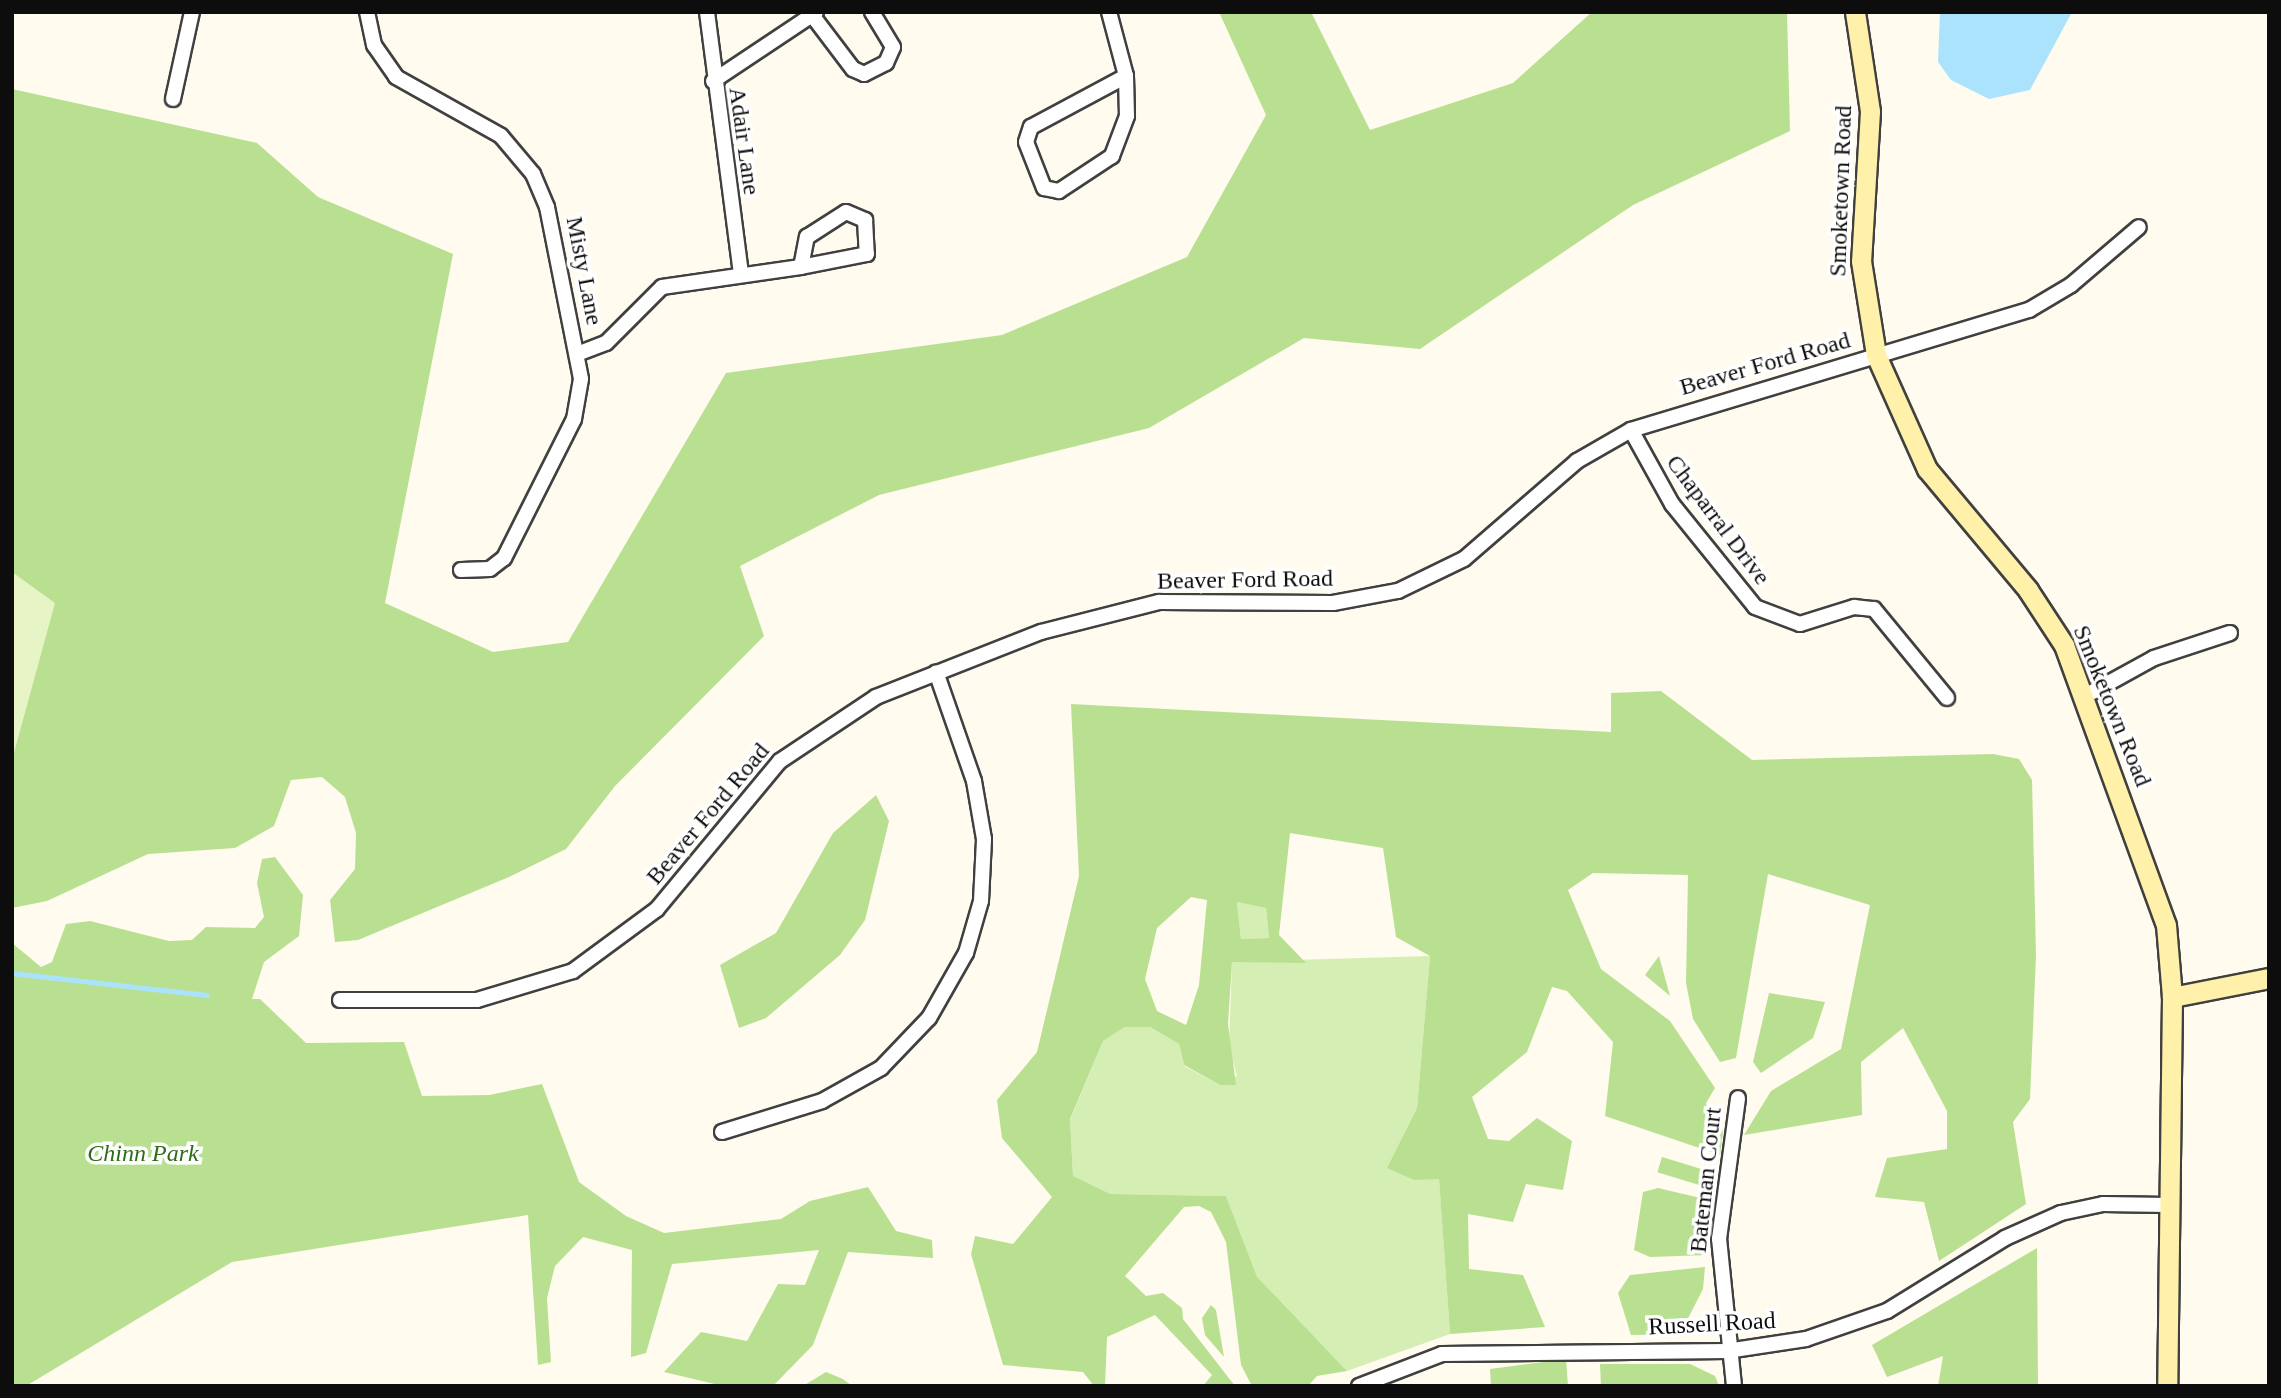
<!DOCTYPE html>
<html>
<head>
<meta charset="utf-8">
<style>
	body { margin:0 }
	#map { position:relative; width:2281px; height:1398px; overflow:hidden; background:#fffbee; font-family:"Times New Roman",serif }
	div>[style] { position:absolute }
	.green>* { inset:0; background:#d5eeb3 }
	.forest>* { inset:0; background:#b9e091; transform-origin:0 0 }
	.pitch>* { inset:0; background:#e6f4c6 }
	.water>* { inset:0; background:#ace3fc }
	.stream>* { height:4.5px; margin:-2.25px; padding:0 2.25px; transform-origin:2.25px; border-radius:2.25px; background:#ace3fc }
	.roads { filter:drop-shadow(2px 0 #404040) drop-shadow(-2px 0 #404040) drop-shadow(0 2px #404040) drop-shadow(0 -2px #404040) }
	.street>* { height:14px; margin:-7px; padding:0 7px; transform-origin:7px; border-radius:7px; background:#fff }
	.secondary>* { height:19px; margin:-9.5px; padding:0 9.5px; transform-origin:9.5px; border-radius:9.5px; background:#fff1a9 }
	span { translate:-50% -50%; white-space:nowrap; text-align:center; line-height:1.15; -webkit-text-stroke:7px #fff; paint-order:stroke }
	.street-label { font-size:24px; color:#0d0d0d }
	.park-label { font-size:24px; color:#2d6c17; font-style:italic }
	.frame { position:absolute; inset:0; border:14px solid #0d0d0d; pointer-events:none }
</style>
</head>
<body>
<div id="map">
	<div class="green">
		<div style="clip-path:polygon(1237px 902px,1266px 908px,1269px 938px,1241px 939px)"></div>
		<div style="clip-path:polygon(1430px 956px,1417px 1108px,1388px 1167px,1414px 1180px,1439px 1178px,1450px 1334px,1347px 1371px,1257px 1278px,1226px 1196px,1110px 1194px,1088px 1188px,1073px 1176px,1070px 1120px,1103px 1041px,1125px 1027px,1150px 1027px,1179px 1044px,1184px 1066px,1220px 1085px,1237px 1076px,1229px 1047px,1232px 962px)"></div>
	</div>
	<div class="forest">
		<div style="clip-path:polygon(1219px 12px,1311px 12px,1370px 130px,1513px 83px,1592px 12px,1787px 12px,1790px 131px,1633px 205px,1420px 349px,1304px 338px,1149px 428px,879px 495px,740px 566px,764px 636px,615px 786px,566px 849px,509px 877px,358px 940px,335px 942px,330px 900px,355px 869px,356px 833px,345px 797px,322px 777px,291px 780px,274px 826px,235px 848px,148px 854px,47px 901px,12px 908px,12px 754px,25px 699px,12px 589px,12px 89px,257px 143px,318px 197px,453px 254px,385px 603px,493px 652px,568px 642px,726px 373px,1002px 335px,1187px 257px,1266px 115px)"></div>
		<div style="clip-path:polygon(evenodd,1661px 691px,1752px 760px,1993px 754px,2019px 759px,2032px 780px,2036px 955px,2030px 1099px,2013px 1122px,2026px 1204px,1939px 1261px,1924px 1202px,1875px 1197px,1887px 1158px,1947px 1149px,1947px 1111px,1903px 1028px,1861px 1062px,1862px 1115px,1744px 1135px,1771px 1091px,1841px 1049px,1870px 905px,1768px 874px,1736px 1058px,1720px 1062px,1693px 1019px,1686px 983px,1688px 875px,1593px 873px,1568px 890px,1601px 969px,1670px 1021px,1715px 1088px,1706px 1103px,1723px 1132px,1720px 1155px,1605px 1116px,1613px 1042px,1567px 991px,1552px 987px,1527px 1052px,1472px 1097px,1488px 1139px,1509px 1141px,1537px 1118px,1572px 1141px,1563px 1190px,1526px 1184px,1513px 1222px,1468px 1214px,1469px 1269px,1523px 1275px,1545px 1327px,1450px 1334px,1439px 1179px,1414px 1180px,1387px 1168px,1417px 1108px,1430px 956px,1396px 937px,1383px 848px,1290px 833px,1279px 935px,1306px 963px,1232px 962px,1228px 1024px,1236px 1085px,1220px 1085px,1184px 1065px,1179px 1044px,1150px 1027px,1125px 1027px,1103px 1041px,1070px 1119px,1073px 1176px,1110px 1194px,1226px 1196px,1257px 1277px,1347px 1371px,1317px 1376px,1308px 1386px,1252px 1386px,1241px 1365px,1226px 1242px,1211px 1212px,1199px 1206px,1184px 1207px,1125px 1276px,1146px 1296px,1163px 1293px,1182px 1308px,1183px 1319px,1235px 1386px,1203px 1386px,1212px 1375px,1155px 1315px,1107px 1337px,1105px 1386px,1094px 1386px,1083px 1372px,1003px 1365px,971px 1254px,975px 1236px,1013px 1244px,1052px 1197px,1002px 1138px,997px 1100px,1037px 1052px,1079px 876px,1071px 704px,1611px 732px,1611px 693px,1661px 691px,1191px 897px,1207px 900px,1199px 985px,1186px 1025px,1157px 1011px,1145px 979px,1157px 928px,1191px 897px,1661px 691px,1237px 902px,1266px 908px,1269px 938px,1241px 939px,1237px 902px)"></div>
		<div style="clip-path:polygon(876px 795px,889px 821px,865px 920px,840px 955px,766px 1018px,739px 1028px,720px 965px,776px 933px,833px 833px)"></div>
		<div style="clip-path:polygon(275px 857px,303px 895px,299px 936px,264px 962px,252px 999px,260px 999px,306px 1043px,404px 1042px,422px 1096px,489px 1095px,542px 1084px,579px 1182px,626px 1216px,664px 1233px,781px 1219px,810px 1201px,868px 1187px,896px 1231px,932px 1240px,933px 1258px,848px 1252px,813px 1345px,773px 1386px,723px 1386px,664px 1372px,701px 1332px,747px 1341px,778px 1284px,805px 1285px,819px 1250px,672px 1264px,646px 1353px,631px 1357px,632px 1250px,583px 1237px,555px 1266px,547px 1298px,551px 1362px,538px 1365px,528px 1215px,232px 1262px,26px 1386px,12px 1386px,12px 943px,41px 967px,52px 962px,66px 924px,90px 921px,169px 941px,192px 940px,206px 927px,255px 928px,264px 917px,257px 883px,262px 859px)"></div>
		<div style="clip-path:polygon(1659px 956px,1670px 996px,1645px 975px)"></div>
		<div style="clip-path:polygon(1769px 993px,1825px 1002px,1813px 1038px,1761px 1073px,1753px 1062px)"></div>
		<div style="left:1662px;top:1157px;width:54px;height:16px;rotate:17deg"></div>
		<div style="clip-path:polygon(1658px 1188px,1709px 1200px,1708px 1255px,1650px 1257px,1634px 1250px,1643px 1192px)"></div>
		<div style="clip-path:polygon(2037px 1248px,2038px 1386px,1938px 1386px,1943px 1356px,1887px 1377px,1872px 1345px)"></div>
		<div style="clip-path:polygon(1705px 1267px,1703px 1289px,1680px 1334px,1631px 1335px,1618px 1293px,1630px 1275px)"></div>
		<div style="clip-path:polygon(1211px 1305px,1216px 1310px,1224px 1357px,1205px 1335px,1202px 1318px)"></div>
		<div style="clip-path:polygon(1566px 1359px,1568px 1386px,1491px 1386px,1490px 1369px)"></div>
		<div style="clip-path:polygon(1600px 1364px,1690px 1364px,1715px 1376px,1719px 1386px,1601px 1386px)"></div>
		<div style="clip-path:polygon(826px 1372px,843px 1379px,852px 1386px,803px 1386px)"></div>
	</div>
	<div class="pitch">
		<div style="clip-path:polygon(12px 572px,55px 603px,12px 760px)"></div>
	</div>
	<div class="water">
		<div style="clip-path:polygon(1940px 12px,2072px 12px,2030px 90px,1989px 99px,1951px 80px,1938px 62px)"></div>
	</div>
	<div class="stream">
		<div style="left:12px;top:973px;width:196px;rotate:6.4deg"></div>
	</div>
	<div class="roads">
		<div class="street">
			<div style="left:367px;top:12px;width:34px;rotate:78deg"></div>
			<div style="left:374px;top:45px;width:39px;rotate:55deg"></div>
			<div style="left:396px;top:77px;width:120px;rotate:29.3deg"></div>
			<div style="left:501px;top:136px;width:50px;rotate:49.9deg"></div>
			<div style="left:533px;top:174px;width:36px;rotate:67deg"></div>
			<div style="left:547px;top:207px;width:175px;rotate:78.8deg"></div>
			<div style="left:581px;top:379px;width:41px;rotate:99.9deg"></div>
			<div style="left:574px;top:419px;width:156px;rotate:116.7deg"></div>
			<div style="left:504px;top:558px;width:18px;rotate:142deg"></div>
			<div style="left:490px;top:569px;width:29px;rotate:178deg"></div>
			<div style="left:707px;top:12px;width:265px;rotate:82.6deg"></div>
			<div style="left:816px;top:12px;width:5px;rotate:143deg"></div>
			<div style="left:812px;top:15px;width:68px;rotate:52.8deg"></div>
			<div style="left:853px;top:69px;width:12px;rotate:24deg"></div>
			<div style="left:864px;top:74px;width:25px;rotate:-27deg"></div>
			<div style="left:886px;top:63px;width:17px;rotate:-66deg"></div>
			<div style="left:893px;top:47px;width:41px;rotate:-121deg"></div>
			<div style="left:1109px;top:12px;width:66px;rotate:75.1deg"></div>
			<div style="left:1126px;top:76px;width:40px;rotate:88.6deg"></div>
			<div style="left:1127px;top:116px;width:43px;rotate:110.6deg"></div>
			<div style="left:1112px;top:156px;width:64px;rotate:146.6deg"></div>
			<div style="left:1059px;top:191px;width:15px;rotate:-169deg"></div>
			<div style="left:1044px;top:188px;width:49px;rotate:-111.4deg"></div>
			<div style="left:1026px;top:142px;width:16px;rotate:-72deg"></div>
			<div style="left:1031px;top:127px;width:108px;rotate:-28.2deg"></div>
			<div style="left:713px;top:81px;width:119px;rotate:-33.7deg"></div>
			<div style="left:173px;top:99px;width:89px;rotate:-77.7deg"></div>
			<div style="left:846px;top:212px;width:21px;rotate:23deg"></div>
			<div style="left:865px;top:220px;width:34px;rotate:87deg"></div>
			<div style="left:867px;top:254px;width:67px;rotate:168.9deg"></div>
			<div style="left:801px;top:267px;width:31px;rotate:-79deg"></div>
			<div style="left:807px;top:237px;width:46px;rotate:-32.7deg"></div>
			<div style="left:577px;top:354px;width:31px;rotate:-21deg"></div>
			<div style="left:606px;top:343px;width:79px;rotate:-45deg"></div>
			<div style="left:662px;top:287px;width:140px;rotate:-8.2deg"></div>
			<div style="left:1631px;top:430px;width:85px;rotate:61deg"></div>
			<div style="left:1672px;top:504px;width:132px;rotate:51.1deg"></div>
			<div style="left:1755px;top:607px;width:48px;rotate:20.7deg"></div>
			<div style="left:1800px;top:624px;width:57px;rotate:-17.5deg"></div>
			<div style="left:1854px;top:607px;width:20px;rotate:6deg"></div>
			<div style="left:1874px;top:609px;width:115px;rotate:50.6deg"></div>
			<div style="left:2085px;top:696px;width:79px;rotate:-28.8deg"></div>
			<div style="left:2154px;top:658px;width:80px;rotate:-18.2deg"></div>
			<div style="left:340px;top:1000px;width:137px"></div>
			<div style="left:477px;top:1000px;width:100px;rotate:-16.8deg"></div>
			<div style="left:573px;top:971px;width:104px;rotate:-36.4deg"></div>
			<div style="left:657px;top:909px;width:192px;rotate:-50.3deg"></div>
			<div style="left:780px;top:761px;width:115px;rotate:-33.7deg"></div>
			<div style="left:876px;top:697px;width:177px;rotate:-21.5deg"></div>
			<div style="left:1041px;top:632px;width:122px;rotate:-14.3deg"></div>
			<div style="left:1159px;top:602px;width:174px;rotate:0.3deg"></div>
			<div style="left:1333px;top:603px;width:66px;rotate:-10.5deg"></div>
			<div style="left:1398px;top:591px;width:73px;rotate:-25.9deg"></div>
			<div style="left:1464px;top:559px;width:150px;rotate:-40.9deg"></div>
			<div style="left:1577px;top:461px;width:62px;rotate:-29.9deg"></div>
			<div style="left:1631px;top:430px;width:416px;rotate:-16.8deg"></div>
			<div style="left:2029px;top:310px;width:49px;rotate:-30.8deg"></div>
			<div style="left:2071px;top:285px;width:89px;rotate:-40.5deg"></div>
			<div style="left:722px;top:1132px;width:105px;rotate:-17.2deg"></div>
			<div style="left:822px;top:1101px;width:68px;rotate:-29.2deg"></div>
			<div style="left:881px;top:1068px;width:69px;rotate:-46.2deg"></div>
			<div style="left:929px;top:1018px;width:75px;rotate:-60.4deg"></div>
			<div style="left:966px;top:953px;width:54px;rotate:-73.9deg"></div>
			<div style="left:981px;top:901px;width:62px;rotate:-87.2deg"></div>
			<div style="left:984px;top:839px;width:59px;rotate:-99.8deg"></div>
			<div style="left:974px;top:781px;width:115px;rotate:-109.2deg"></div>
			<div style="left:1359px;top:1386px;width:89px;rotate:-21.1deg"></div>
			<div style="left:1442px;top:1354px;width:285px;rotate:-0.6deg"></div>
			<div style="left:1727px;top:1351px;width:80px;rotate:-8.6deg"></div>
			<div style="left:1806px;top:1339px;width:86px;rotate:-19.1deg"></div>
			<div style="left:1887px;top:1311px;width:139px;rotate:-31.7deg"></div>
			<div style="left:2005px;top:1238px;width:61px;rotate:-24.1deg"></div>
			<div style="left:2061px;top:1213px;width:43px;rotate:-12.1deg"></div>
			<div style="left:2103px;top:1204px;width:65px;rotate:0.9deg"></div>
			<div style="left:1734px;top:1386px;width:148px;rotate:-95.8deg"></div>
			<div style="left:1719px;top:1239px;width:142px;rotate:-82.3deg"></div>
		</div>
		<div class="secondary">
			<div style="left:1855px;top:12px;width:100px;rotate:81.4deg"></div>
			<div style="left:1870px;top:111px;width:150px;rotate:93.4deg"></div>
			<div style="left:1861px;top:261px;width:95px;rotate:80.9deg"></div>
			<div style="left:1876px;top:355px;width:125px;rotate:65.9deg"></div>
			<div style="left:1927px;top:469px;width:158px;rotate:50.1deg"></div>
			<div style="left:2028px;top:590px;width:66px;rotate:56.8deg"></div>
			<div style="left:2064px;top:645px;width:298px;rotate:70deg"></div>
			<div style="left:2166px;top:925px;width:72px;rotate:85.2deg"></div>
			<div style="left:2172px;top:997px;width:389px;rotate:90.7deg"></div>
			<div style="left:2172px;top:997px;width:99px;rotate:-11.1deg"></div>
		</div>
	</div>
	<div class="street-label">
		<span style="left:744px;top:141px;rotate:82deg">Adair Lane</span>
		<span style="left:1841px;top:191px;rotate:-88deg">Smoketown Road</span>
		<span style="left:584px;top:271px;rotate:79deg">Misty Lane</span>
		<span style="left:1765px;top:364px;rotate:-16deg">Beaver Ford Road</span>
		<span style="left:1718px;top:520px;rotate:53deg">Chaparral Drive</span>
		<span style="left:1245px;top:580px;rotate:-1deg">Beaver Ford Road</span>
		<span style="left:2112px;top:706px;rotate:68deg">Smoketown Road</span>
		<span style="left:708px;top:814px;rotate:-50deg">Beaver Ford Road</span>
		<span style="left:1706px;top:1180px;rotate:-84deg">Bateman Court</span>
		<span style="left:1712px;top:1324px;rotate:-3deg">Russell Road</span>
	</div>
	<div class="park-label">
		<span style="left:143px;top:1154px">Chinn Park</span>
	</div>
	<div class="frame"></div>
</div>
</body>
</html>
